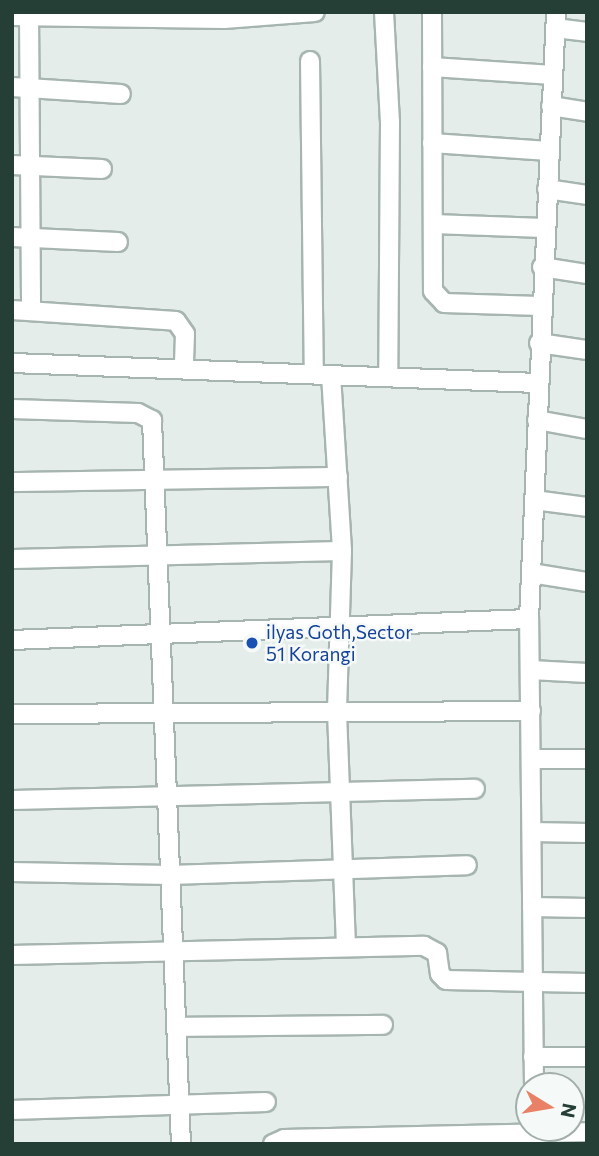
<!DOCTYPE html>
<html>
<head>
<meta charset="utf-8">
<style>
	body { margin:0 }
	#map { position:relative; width:599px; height:1156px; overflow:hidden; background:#e4ede9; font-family:Commissioner,sans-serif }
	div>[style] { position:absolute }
	.roads { filter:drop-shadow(2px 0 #a7b5b0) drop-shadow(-2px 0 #a7b5b0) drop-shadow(0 2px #a7b5b0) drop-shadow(0 -2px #a7b5b0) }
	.street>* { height:18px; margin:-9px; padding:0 9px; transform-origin:9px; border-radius:9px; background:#fff }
	.dots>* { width:19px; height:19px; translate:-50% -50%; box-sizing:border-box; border:4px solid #f5f9f7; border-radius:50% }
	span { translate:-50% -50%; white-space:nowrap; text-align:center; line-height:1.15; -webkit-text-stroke:5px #f5f9f7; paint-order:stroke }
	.transit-label { font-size:19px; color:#164399 }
	.left { translate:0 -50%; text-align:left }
	.frame { position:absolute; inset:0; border:14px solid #253e36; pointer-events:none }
	.north { position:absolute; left:515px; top:1072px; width:70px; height:70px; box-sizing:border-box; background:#f5f9f7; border:2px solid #a2aeaa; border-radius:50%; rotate:101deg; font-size:19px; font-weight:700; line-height:28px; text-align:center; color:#253e36 }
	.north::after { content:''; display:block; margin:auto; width:24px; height:32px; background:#e98166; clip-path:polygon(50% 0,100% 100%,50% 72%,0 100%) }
</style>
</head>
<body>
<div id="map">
	<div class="roads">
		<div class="street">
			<div style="left:29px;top:12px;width:299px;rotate:89.6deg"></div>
			<div style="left:384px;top:12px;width:110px;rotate:86.9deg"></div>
			<div style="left:390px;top:122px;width:255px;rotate:90.4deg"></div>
			<div style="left:432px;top:12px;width:279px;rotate:89.8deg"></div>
			<div style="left:433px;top:291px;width:16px;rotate:47deg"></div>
			<div style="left:444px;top:303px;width:96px;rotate:1.8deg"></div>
			<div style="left:12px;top:16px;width:212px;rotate:0.8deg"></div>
			<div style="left:224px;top:19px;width:91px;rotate:-4.4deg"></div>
			<div style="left:555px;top:28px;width:32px;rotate:7deg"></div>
			<div style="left:310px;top:61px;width:313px;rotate:89.3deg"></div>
			<div style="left:432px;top:67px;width:121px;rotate:3.8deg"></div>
			<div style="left:12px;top:87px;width:109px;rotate:3.7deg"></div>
			<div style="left:551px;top:106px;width:36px;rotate:9deg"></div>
			<div style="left:432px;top:143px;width:117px;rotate:3.9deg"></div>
			<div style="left:12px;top:165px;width:90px;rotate:2.5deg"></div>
			<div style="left:547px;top:189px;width:40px;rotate:8.5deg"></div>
			<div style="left:433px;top:224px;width:111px;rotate:2.1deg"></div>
			<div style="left:12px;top:237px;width:106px;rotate:2.7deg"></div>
			<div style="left:542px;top:267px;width:46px;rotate:8.8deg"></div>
			<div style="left:12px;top:310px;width:164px;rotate:3.8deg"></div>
			<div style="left:176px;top:321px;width:16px;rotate:55deg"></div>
			<div style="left:185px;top:334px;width:35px;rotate:92deg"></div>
			<div style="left:539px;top:343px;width:49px;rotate:8.3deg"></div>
			<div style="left:12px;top:363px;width:526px;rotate:2.18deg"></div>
			<div style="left:331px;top:375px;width:176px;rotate:86.4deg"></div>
			<div style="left:342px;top:551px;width:161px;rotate:91.8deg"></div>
			<div style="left:337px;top:712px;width:235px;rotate:87.8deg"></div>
			<div style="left:12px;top:409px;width:126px;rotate:1.8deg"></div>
			<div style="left:138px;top:413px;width:16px;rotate:27deg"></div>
			<div style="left:152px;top:420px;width:725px;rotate:87.71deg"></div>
			<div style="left:537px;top:420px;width:51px;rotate:10.2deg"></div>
			<div style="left:12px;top:482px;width:326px;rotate:-0.9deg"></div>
			<div style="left:534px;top:500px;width:53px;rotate:7.5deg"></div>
			<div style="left:12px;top:559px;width:330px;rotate:-1.4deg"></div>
			<div style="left:531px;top:573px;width:57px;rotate:9.1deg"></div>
			<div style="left:12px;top:640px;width:517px;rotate:-2.33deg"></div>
			<div style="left:531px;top:670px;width:56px;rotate:3.1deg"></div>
			<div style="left:12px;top:714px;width:519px;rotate:-0.33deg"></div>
			<div style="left:531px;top:759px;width:56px"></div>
			<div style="left:12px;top:800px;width:463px;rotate:-1.4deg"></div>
			<div style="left:532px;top:832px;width:55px;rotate:1deg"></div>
			<div style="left:12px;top:872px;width:158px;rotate:1.1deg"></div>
			<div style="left:170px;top:875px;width:297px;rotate:-1.9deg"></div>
			<div style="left:532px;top:907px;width:55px;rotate:1deg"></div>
			<div style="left:12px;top:955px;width:412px;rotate:-1.3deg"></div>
			<div style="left:424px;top:946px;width:15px;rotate:28deg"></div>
			<div style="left:437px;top:953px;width:21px;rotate:82deg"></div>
			<div style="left:440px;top:974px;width:8px;rotate:45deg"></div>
			<div style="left:446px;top:980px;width:141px;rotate:1.2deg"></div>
			<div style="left:176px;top:1027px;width:207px;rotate:-0.6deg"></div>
			<div style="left:533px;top:1057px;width:54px"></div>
			<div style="left:534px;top:1086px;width:467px;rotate:-90.6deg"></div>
			<div style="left:529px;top:619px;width:608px;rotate:-87.45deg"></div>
			<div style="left:12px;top:1110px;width:254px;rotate:-1.8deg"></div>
			<div style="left:273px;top:1144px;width:12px;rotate:-24deg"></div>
			<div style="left:284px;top:1139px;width:303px;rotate:-1.3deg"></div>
		</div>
	</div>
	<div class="dots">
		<div style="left:252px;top:643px;background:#1a4fb4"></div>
	</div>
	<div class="transit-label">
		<span class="left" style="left:266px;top:643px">ilyas Goth,Sector<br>51 Korangi</span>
	</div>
	<div class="frame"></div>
	<div class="north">N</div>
</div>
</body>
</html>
